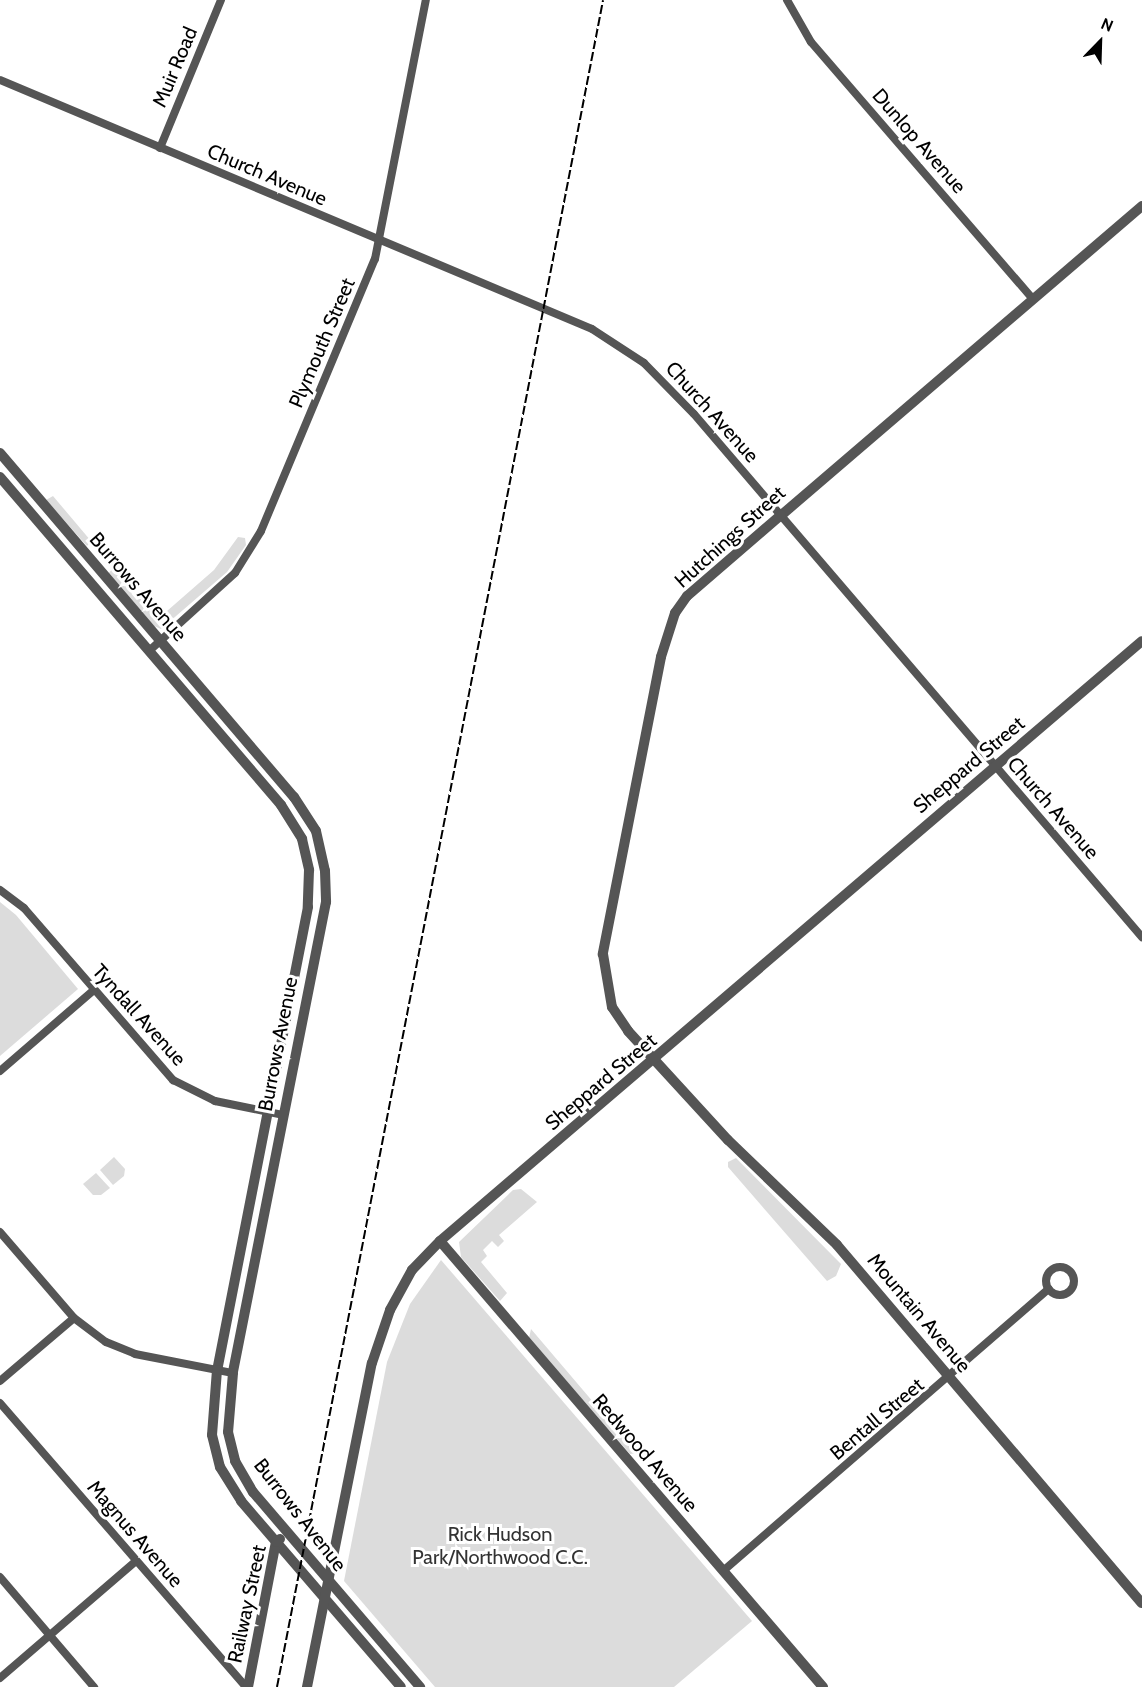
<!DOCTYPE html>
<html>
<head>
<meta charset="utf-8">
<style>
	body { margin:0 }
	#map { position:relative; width:1142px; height:1687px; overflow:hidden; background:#fff; font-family:Cabin,sans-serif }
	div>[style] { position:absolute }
	.green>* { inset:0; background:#dcdcdc }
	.minor>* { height:8px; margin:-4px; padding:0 4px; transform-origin:4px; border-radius:4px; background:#555 }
	.minor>.ring { margin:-4px; padding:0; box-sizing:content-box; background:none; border:8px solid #555; border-radius:50% }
	.tertiary>* { height:10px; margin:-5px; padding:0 5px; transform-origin:5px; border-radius:5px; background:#555 }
	.rail>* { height:2px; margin-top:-1px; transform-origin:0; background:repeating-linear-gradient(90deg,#000 0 9px,transparent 0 12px) }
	span { translate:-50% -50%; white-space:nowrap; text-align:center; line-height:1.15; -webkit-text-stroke:6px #fff; paint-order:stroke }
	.street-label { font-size:20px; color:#000 }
	.park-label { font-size:20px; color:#333 }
	.north { position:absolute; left:1070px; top:12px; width:60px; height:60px; -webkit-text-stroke:4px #fff; paint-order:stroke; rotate:23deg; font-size:16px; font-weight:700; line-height:24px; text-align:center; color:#000 }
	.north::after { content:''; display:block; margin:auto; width:21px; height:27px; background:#000; clip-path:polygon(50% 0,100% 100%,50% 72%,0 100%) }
</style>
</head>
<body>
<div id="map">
	<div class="green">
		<div style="clip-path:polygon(53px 496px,91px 541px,87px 546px,46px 500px)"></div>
		<div style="clip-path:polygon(238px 537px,245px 538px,246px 545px,227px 572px,161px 629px,152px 625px,108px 574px,113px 568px,159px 618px,214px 570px)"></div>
		<div style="clip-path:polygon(0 902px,16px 915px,78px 989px,0 1056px)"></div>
		<div style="clip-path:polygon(114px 1157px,125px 1169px,124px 1176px,113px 1185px,100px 1170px)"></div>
		<div style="clip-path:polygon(736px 1158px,841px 1264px,836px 1276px,827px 1281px,728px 1167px,728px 1162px)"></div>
		<div style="clip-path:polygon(96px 1173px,110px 1188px,101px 1195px,93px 1195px,83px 1184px)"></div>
		<div style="clip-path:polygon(521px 1189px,537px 1202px,499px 1235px,504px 1241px,498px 1247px,492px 1241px,483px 1250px,487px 1256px,481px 1262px,507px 1293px,500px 1301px,461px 1257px,459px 1242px,513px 1190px)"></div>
		<div style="clip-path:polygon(441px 1260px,752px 1621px,674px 1687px,435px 1687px,344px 1581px,387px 1362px,410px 1304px)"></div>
		<div style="clip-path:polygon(531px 1329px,634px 1450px,639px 1447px,637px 1453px,630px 1454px,529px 1338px)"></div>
	</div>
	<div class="minor">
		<div style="left:787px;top:0;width:48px;rotate:60.3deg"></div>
		<div style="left:811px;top:42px;width:340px;rotate:49.2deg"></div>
		<div style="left:0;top:80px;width:642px;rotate:22.81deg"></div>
		<div style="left:592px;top:329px;width:62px;rotate:33.2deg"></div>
		<div style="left:644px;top:363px;width:71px;rotate:45.6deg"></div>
		<div style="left:694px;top:414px;width:689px;rotate:49.42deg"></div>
		<div style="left:160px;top:148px;width:160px;rotate:-67.6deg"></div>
		<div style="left:149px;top:651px;width:116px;rotate:-42.2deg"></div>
		<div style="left:235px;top:573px;width:49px;rotate:-58.2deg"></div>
		<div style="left:261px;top:531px;width:295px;rotate:-67.3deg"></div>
		<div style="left:375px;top:259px;width:264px;rotate:-78.9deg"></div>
		<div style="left:0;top:890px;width:30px;rotate:37deg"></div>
		<div style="left:24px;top:908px;width:228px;rotate:49.1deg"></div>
		<div style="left:173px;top:1080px;width:47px;rotate:26.6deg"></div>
		<div style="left:215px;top:1101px;width:69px;rotate:11.6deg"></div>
		<div style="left:0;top:1071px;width:124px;rotate:-40.8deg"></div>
		<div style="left:0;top:1232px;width:113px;rotate:49.3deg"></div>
		<div style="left:74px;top:1318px;width:40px;rotate:37deg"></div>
		<div style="left:106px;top:1342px;width:31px;rotate:22deg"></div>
		<div style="left:135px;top:1354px;width:100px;rotate:11deg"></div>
		<div class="ring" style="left:1046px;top:1267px;width:20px;height:20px"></div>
		<div style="left:0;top:1381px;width:97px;rotate:-40.4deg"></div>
		<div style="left:0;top:1403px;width:376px;rotate:49.1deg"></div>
		<div style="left:723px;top:1571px;width:431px;rotate:-40.9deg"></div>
		<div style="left:0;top:1577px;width:145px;rotate:49.5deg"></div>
		<div style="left:0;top:1678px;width:179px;rotate:-40.7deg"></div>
	</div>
	<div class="tertiary">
		<div style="left:1142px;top:206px;width:475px;rotate:139.4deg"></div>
		<div style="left:781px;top:515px;width:124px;rotate:139.2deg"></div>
		<div style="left:687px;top:596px;width:21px;rotate:125deg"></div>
		<div style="left:675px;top:613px;width:46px;rotate:107.7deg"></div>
		<div style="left:661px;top:657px;width:303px;rotate:101.1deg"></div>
		<div style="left:603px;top:954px;width:54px;rotate:80.4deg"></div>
		<div style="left:612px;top:1007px;width:29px;rotate:56deg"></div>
		<div style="left:628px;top:1031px;width:148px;rotate:47.5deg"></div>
		<div style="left:728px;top:1140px;width:151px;rotate:43.9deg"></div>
		<div style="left:837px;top:1245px;width:470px;rotate:49.6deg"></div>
		<div style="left:0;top:453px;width:453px;rotate:49.5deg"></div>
		<div style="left:294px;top:797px;width:40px;rotate:57.1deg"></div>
		<div style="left:316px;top:831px;width:41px;rotate:77.3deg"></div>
		<div style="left:325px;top:871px;width:31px;rotate:88deg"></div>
		<div style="left:326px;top:902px;width:480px;rotate:101.2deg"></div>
		<div style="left:233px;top:1373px;width:59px;rotate:94.8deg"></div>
		<div style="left:228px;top:1432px;width:30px;rotate:76deg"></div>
		<div style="left:235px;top:1461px;width:36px;rotate:60deg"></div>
		<div style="left:253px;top:1492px;width:257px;rotate:49.4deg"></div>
		<div style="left:0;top:477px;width:432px;rotate:49.4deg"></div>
		<div style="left:281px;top:805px;width:40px;rotate:58deg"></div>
		<div style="left:302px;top:839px;width:32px;rotate:77deg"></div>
		<div style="left:309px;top:870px;width:37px;rotate:92deg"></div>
		<div style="left:308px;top:907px;width:472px;rotate:101.1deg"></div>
		<div style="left:217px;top:1370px;width:65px;rotate:94.4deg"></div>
		<div style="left:212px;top:1435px;width:33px;rotate:76deg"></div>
		<div style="left:220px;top:1467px;width:40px;rotate:58deg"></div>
		<div style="left:241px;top:1501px;width:245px;rotate:49.3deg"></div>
		<div style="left:440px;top:1241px;width:588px;rotate:49.35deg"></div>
		<div style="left:248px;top:1687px;width:148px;rotate:-79.1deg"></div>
		<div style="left:276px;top:1542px;width:5px;rotate:-37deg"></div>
		<div style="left:307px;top:1687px;width:330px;rotate:-78.7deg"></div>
		<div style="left:372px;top:1363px;width:56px;rotate:-71.2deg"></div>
		<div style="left:390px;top:1310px;width:46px;rotate:-61.2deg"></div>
		<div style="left:412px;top:1270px;width:40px;rotate:-46deg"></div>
		<div style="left:440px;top:1241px;width:923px;rotate:-40.52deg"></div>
	</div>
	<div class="rail">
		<div style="left:277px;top:1687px;width:1718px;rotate:-79.06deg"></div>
	</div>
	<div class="street-label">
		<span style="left:175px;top:67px;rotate:-67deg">Muir Road</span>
		<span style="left:919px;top:141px;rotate:49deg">Dunlop Avenue</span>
		<span style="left:267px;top:175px;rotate:23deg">Church Avenue</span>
		<span style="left:322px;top:343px;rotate:-67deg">Plymouth Street</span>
		<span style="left:712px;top:412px;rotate:48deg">Church Avenue</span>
		<span style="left:730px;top:537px;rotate:-42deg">Hutchings Street</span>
		<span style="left:138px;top:587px;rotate:49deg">Burrows Avenue</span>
		<span style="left:969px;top:765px;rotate:-40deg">Sheppard Street</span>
		<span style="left:1053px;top:808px;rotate:49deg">Church Avenue</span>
		<span style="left:139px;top:1015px;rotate:48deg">Tyndall Avenue</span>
		<span style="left:278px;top:1044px;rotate:-79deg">Burrows Avenue</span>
		<span style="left:601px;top:1082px;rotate:-40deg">Sheppard Street</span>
		<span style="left:919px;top:1313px;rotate:50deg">Mountain Avenue</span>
		<span style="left:877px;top:1419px;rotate:-40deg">Bentall Street</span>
		<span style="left:645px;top:1453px;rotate:49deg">Redwood Avenue</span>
		<span style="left:300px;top:1515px;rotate:52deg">Burrows Avenue</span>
		<span style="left:135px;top:1534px;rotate:49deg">Magnus Avenue</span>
		<span style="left:247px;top:1604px;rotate:-78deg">Railway Street</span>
	</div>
	<div class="park-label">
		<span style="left:500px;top:1546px">Rick Hudson<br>Park/Northwood C.C.</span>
	</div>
	<div class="north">N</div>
</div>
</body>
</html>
